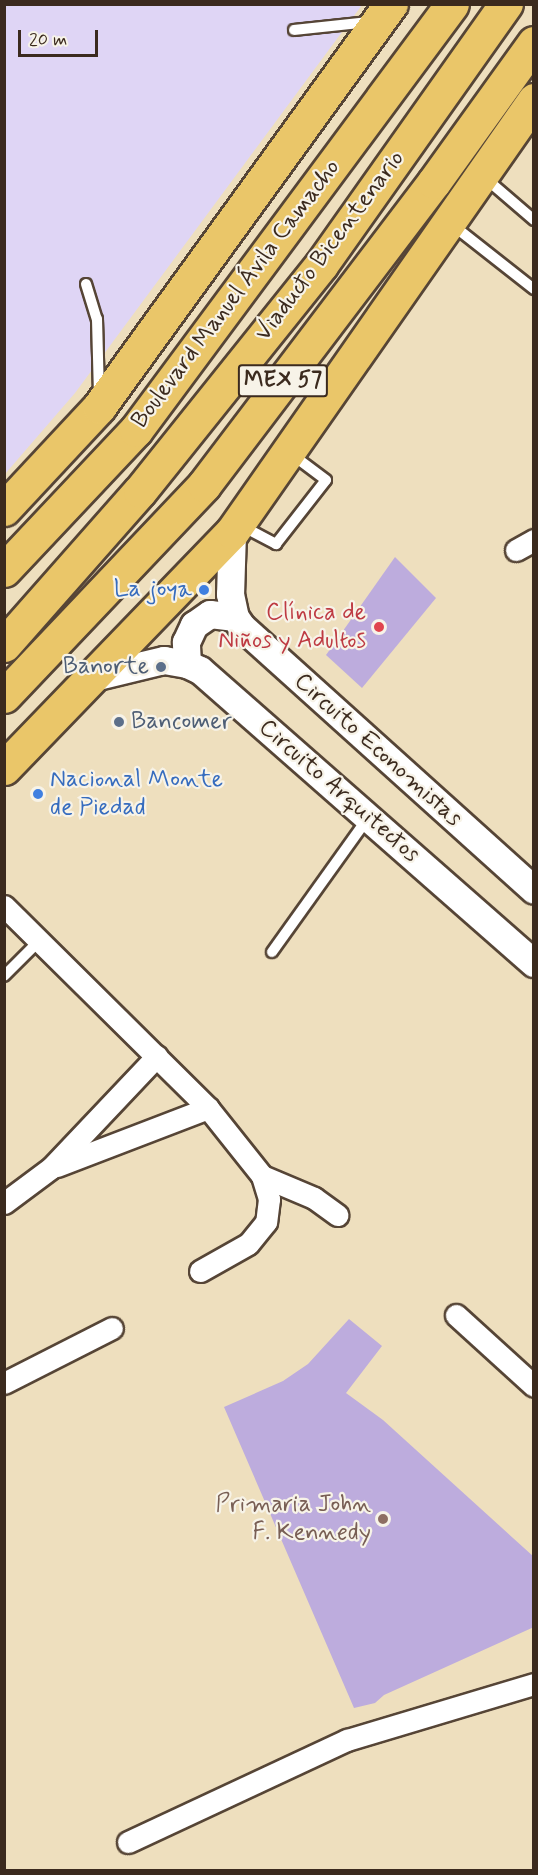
<!DOCTYPE html>
<html>
<head>
<meta charset="utf-8">
<style>
	body { margin:0 }
	#map { position:relative; width:538px; height:1875px; overflow:hidden; background:#eedfbe; font-family:Mynerve,sans-serif }
	div>[style] { position:absolute }
	.built>* { inset:0; background:#dfd5f5 }
	.building>* { inset:0; background:#bdacdd }
	.roads { filter:drop-shadow(2px 0 #564536) drop-shadow(-2px 0 #564536) drop-shadow(0 2px #564536) drop-shadow(0 -2px #564536) }
	.service>* { height:10px; margin:-5px; padding:0 5px; transform-origin:5px; border-radius:5px; background:#fff }
	.minor>* { height:21px; margin:-10.5px; padding:0 10.5px; transform-origin:10.5px; border-radius:10.5px; background:#fff }
	.tertiary>* { height:27px; margin:-13.5px; padding:0 13.5px; transform-origin:13.5px; border-radius:13.5px; background:#fff }
	.primary>* { height:33px; margin:-16.5px; padding:0 16.5px; transform-origin:16.5px; border-radius:16.5px; background:#eac669 }
	.trunk>* { height:33px; margin:-16.5px; padding:0 16.5px; transform-origin:16.5px; border-radius:16.5px; background:#eac669 }
	.motorway>* { height:33px; margin:-16.5px; padding:0 16.5px; transform-origin:16.5px; border-radius:16.5px; background:#eac669 }
	.dots>* { width:16px; height:16px; translate:-50% -50%; box-sizing:border-box; border:3px solid #f7f3e8; border-radius:50% }
	span { translate:-50% -50%; white-space:nowrap; text-align:center; line-height:1.15; -webkit-text-stroke:4.5px #f7f3e8; paint-order:stroke }
	.shield-label span { padding:2px 4px; background:#f7f3e8; border:2px solid; border-radius:4px; -webkit-text-stroke-width:0 }
	.shield-label { font-size:22px; color:#3b2a1e; font-weight:700 }
	.street-label { font-size:24px; color:#3b2a1e }
	.shop-label { font-size:24px; color:#366cbe }
	.right { translate:-100% -50%; text-align:right }
	.left { translate:0 -50%; text-align:left }
	.health-label { font-size:24px; color:#be3a42 }
	.service-label { font-size:24px; color:#4e5e75 }
	.education-label { font-size:24px; color:#785e54 }
	.frame { position:absolute; inset:0; border:6px solid #3b2a1e; pointer-events:none }
	.scale { position:absolute; left:18px; top:30px; width:80px; height:27px; box-sizing:border-box; border:3px solid #3b2a1e; border-top:0; padding-left:8px; font-size:18px; line-height:21px; white-space:nowrap; color:#3b2a1e; -webkit-text-stroke:4px #f7f3e8; paint-order:stroke }
</style>
</head>
<body>
<div id="map">
	<div class="built">
		<div style="clip-path:polygon(5px 5px,362px 5px,75px 393px,5px 474px)"></div>
	</div>
	<div class="building">
		<div style="clip-path:polygon(395px 557px,436px 598px,362px 688px,326px 655px)"></div>
		<div style="clip-path:polygon(349px 1319px,382px 1346px,346px 1393px,383px 1420px,534px 1557px,534px 1627px,384px 1695px,375px 1703px,354px 1708px,224px 1407px,283px 1381px,308px 1364px)"></div>
	</div>
	<div class="roads">
		<div class="service">
			<div style="left:294px;top:30px;width:75px;rotate:-6.1deg"></div>
			<div style="left:484px;top:177px;width:66px;rotate:40.7deg"></div>
			<div style="left:450px;top:223px;width:107px;rotate:38.2deg"></div>
			<div style="left:86px;top:284px;width:37px;rotate:73deg"></div>
			<div style="left:97px;top:319px;width:74px;rotate:88.5deg"></div>
			<div style="left:240px;top:525px;width:41px;rotate:27.8deg"></div>
			<div style="left:276px;top:544px;width:81px;rotate:-52deg"></div>
			<div style="left:326px;top:480px;width:45px;rotate:-143.1deg"></div>
			<div style="left:272px;top:952px;width:165px;rotate:-54.4deg"></div>
			<div style="left:4px;top:976px;width:49px;rotate:-45deg"></div>
		</div>
		<div class="minor">
			<div style="left:516px;top:550px;width:21px;rotate:-29deg"></div>
			<div style="left:4px;top:906px;width:287px;rotate:44.7deg"></div>
			<div style="left:208px;top:1108px;width:87px;rotate:51.5deg"></div>
			<div style="left:262px;top:1176px;width:24px;rotate:73deg"></div>
			<div style="left:269px;top:1199px;width:23px;rotate:97deg"></div>
			<div style="left:266px;top:1222px;width:28px;rotate:129deg"></div>
			<div style="left:248px;top:1244px;width:55px;rotate:150.6deg"></div>
			<div style="left:57px;top:1166px;width:162px;rotate:-21deg"></div>
			<div style="left:262px;top:1176px;width:56px;rotate:22.9deg"></div>
			<div style="left:314px;top:1198px;width:29px;rotate:36deg"></div>
			<div style="left:4px;top:1203px;width:59px;rotate:-36.7deg"></div>
			<div style="left:51px;top:1168px;width:154px;rotate:-46.6deg"></div>
			<div style="left:456px;top:1315px;width:105px;rotate:42.3deg"></div>
			<div style="left:4px;top:1383px;width:121px;rotate:-27deg"></div>
			<div style="left:128px;top:1842px;width:242px;rotate:-25deg"></div>
			<div style="left:347px;top:1740px;width:195px;rotate:-16.7deg"></div>
		</div>
		<div class="tertiary">
			<div style="left:232px;top:532px;width:62px;rotate:91.8deg"></div>
			<div style="left:230px;top:594px;width:24px;rotate:78deg"></div>
			<div style="left:235px;top:617px;width:11px;rotate:56deg"></div>
			<div style="left:241px;top:626px;width:394px;rotate:42deg"></div>
			<div style="left:187px;top:664px;width:22px;rotate:-93deg"></div>
			<div style="left:186px;top:642px;width:19px;rotate:-65deg"></div>
			<div style="left:194px;top:625px;width:19px;rotate:-35deg"></div>
			<div style="left:210px;top:614px;width:25px;rotate:7deg"></div>
			<div style="left:93px;top:677px;width:73px;rotate:-13.5deg"></div>
			<div style="left:164px;top:660px;width:23px;rotate:10deg"></div>
			<div style="left:187px;top:664px;width:14px;rotate:25deg"></div>
			<div style="left:200px;top:670px;width:444px;rotate:41.3deg"></div>
		</div>
		<div class="primary">
			<div style="left:4px;top:509px;width:139px;rotate:-47deg"></div>
			<div style="left:99px;top:407px;width:498px;rotate:-54.1deg"></div>
			<div style="left:4px;top:768px;width:328px;rotate:-46deg"></div>
			<div style="left:232px;top:532px;width:527px;rotate:-55.04deg"></div>
		</div>
		<div class="trunk">
			<div style="left:4px;top:570px;width:192px;rotate:-46.7deg"></div>
			<div style="left:136px;top:430px;width:530px;rotate:-53.43deg"></div>
			<div style="left:4px;top:696px;width:291px;rotate:-46.5deg"></div>
			<div style="left:204px;top:485px;width:380px;rotate:-52.8deg"></div>
			<div style="left:434px;top:182px;width:171px;rotate:-54.3deg"></div>
		</div>
		<div class="motorway">
			<div style="left:4px;top:645px;width:205px;rotate:-48.6deg"></div>
			<div style="left:140px;top:491px;width:290px;rotate:-51.3deg"></div>
			<div style="left:321px;top:265px;width:320px;rotate:-54.7deg"></div>
		</div>
	</div>
	<div class="dots">
		<div style="left:204px;top:590px;background:#3f7fe0"></div>
		<div style="left:379px;top:627px;background:#e0444e"></div>
		<div style="left:161px;top:667px;background:#5c6f8a"></div>
		<div style="left:119px;top:722px;background:#5c6f8a"></div>
		<div style="left:38px;top:794px;background:#3f7fe0"></div>
		<div style="left:383px;top:1519px;background:#8d6e63"></div>
	</div>
	<div class="shield-label">
		<span style="left:283px;top:381px">MEX 57</span>
	</div>
	<div class="street-label">
		<span style="left:330px;top:246px;rotate:-53deg">Viaducto Bicentenario</span>
		<span style="left:236px;top:294px;rotate:-53deg">Boulevard Manuel Ávila Camacho</span>
		<span style="left:378px;top:750px;rotate:42deg">Circuito Economistas</span>
		<span style="left:339px;top:791px;rotate:41deg">Circuito Arquitectos</span>
	</div>
	<div class="shop-label">
		<span class="right" style="left:192px;top:590px">La joya</span>
		<span class="left" style="left:50px;top:794px">Nacional Monte<br>de Piedad</span>
	</div>
	<div class="health-label">
		<span class="right" style="left:366px;top:627px">Clínica de<br>Niños y Adultos</span>
	</div>
	<div class="service-label">
		<span class="right" style="left:149px;top:667px">Banorte</span>
		<span class="left" style="left:131px;top:722px">Bancomer</span>
	</div>
	<div class="education-label">
		<span class="right" style="left:371px;top:1519px">Primaria John<br>F. Kennedy</span>
	</div>
	<div class="frame"></div>
	<div class="scale">20 m</div>
</div>
</body>
</html>
